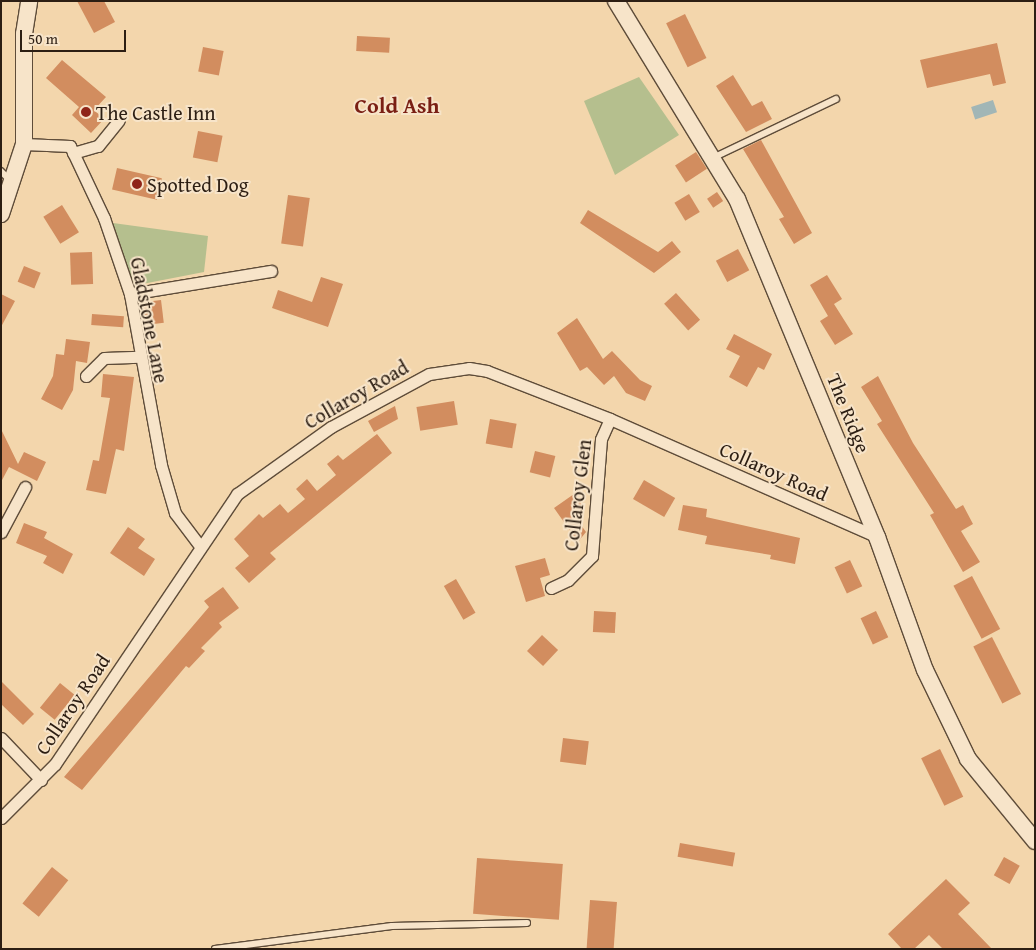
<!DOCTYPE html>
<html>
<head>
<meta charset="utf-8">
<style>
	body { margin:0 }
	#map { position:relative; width:1036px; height:950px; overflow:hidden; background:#f3d6ac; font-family:"Gentium Book Plus",serif }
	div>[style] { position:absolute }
	.green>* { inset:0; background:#b5bf8e }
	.water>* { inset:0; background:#a1b6b6; transform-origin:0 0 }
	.building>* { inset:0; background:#d28d5f; transform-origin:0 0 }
	.roads { filter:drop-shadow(1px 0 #5e4c39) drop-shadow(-1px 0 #5e4c39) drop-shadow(0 1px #5e4c39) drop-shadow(0 -1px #5e4c39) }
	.lane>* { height:5.5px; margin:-2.75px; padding:0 2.75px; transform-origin:2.75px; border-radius:2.75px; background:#f7e4c9 }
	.street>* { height:11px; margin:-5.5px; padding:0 5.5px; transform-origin:5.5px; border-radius:5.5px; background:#f7e4c9 }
	.secondary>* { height:16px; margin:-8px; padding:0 8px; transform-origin:8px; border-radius:8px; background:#f7e4c9 }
	.dots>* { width:14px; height:14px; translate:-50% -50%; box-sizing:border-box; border:2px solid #f7e4c9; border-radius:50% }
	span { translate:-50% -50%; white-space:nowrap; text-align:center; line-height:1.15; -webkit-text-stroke:4px #f7e4c9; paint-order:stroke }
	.poi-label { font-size:20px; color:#2c1e13 }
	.left { translate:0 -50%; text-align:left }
	.street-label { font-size:20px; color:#2c1e13 }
	.quarter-label { font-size:22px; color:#7a1f14; font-weight:700 }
	.frame { position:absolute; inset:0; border:2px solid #2c1e13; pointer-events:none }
	.scale { position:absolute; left:20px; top:30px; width:106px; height:22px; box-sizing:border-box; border:2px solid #2c1e13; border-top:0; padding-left:6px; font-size:15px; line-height:18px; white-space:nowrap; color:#2c1e13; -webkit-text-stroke:4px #f7e4c9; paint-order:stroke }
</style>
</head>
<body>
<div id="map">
	<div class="green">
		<div style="clip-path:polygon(639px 77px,679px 135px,615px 175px,584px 101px)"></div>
		<div style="clip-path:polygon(113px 223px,208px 236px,204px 272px,132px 286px)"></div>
	</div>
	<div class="water">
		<div style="left:993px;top:100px;width:13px;height:23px;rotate:72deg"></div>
	</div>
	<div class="building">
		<div style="clip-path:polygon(77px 1px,104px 1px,115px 22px,94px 33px)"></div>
		<div style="left:685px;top:14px;width:49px;height:21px;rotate:64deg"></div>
		<div style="left:357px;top:36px;width:33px;height:15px;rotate:3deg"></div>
		<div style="clip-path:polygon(997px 43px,1006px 83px,993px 86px,990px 74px,927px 88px,920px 60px)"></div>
		<div style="left:203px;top:47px;width:21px;height:25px;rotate:11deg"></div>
		<div style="clip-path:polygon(62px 60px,106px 97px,94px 110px,104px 119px,91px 133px,72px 115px,79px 107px,46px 78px)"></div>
		<div style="clip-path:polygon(733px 75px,752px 106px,762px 101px,772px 119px,746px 132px,716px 86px)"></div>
		<div style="left:198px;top:131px;width:25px;height:27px;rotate:11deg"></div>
		<div style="clip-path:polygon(761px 140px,812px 233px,794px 244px,779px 219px,784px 217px,743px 149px)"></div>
		<div style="left:696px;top:152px;width:20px;height:25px;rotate:57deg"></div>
		<div style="left:117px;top:168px;width:46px;height:22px;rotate:13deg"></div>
		<div style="left:717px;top:192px;width:11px;height:12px;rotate:56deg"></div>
		<div style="left:689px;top:194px;width:21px;height:17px;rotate:59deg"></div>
		<div style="left:288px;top:195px;width:22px;height:49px;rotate:8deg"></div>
		<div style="left:62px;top:205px;width:32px;height:22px;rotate:58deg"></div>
		<div style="clip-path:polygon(588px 210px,658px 252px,672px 241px,681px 252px,654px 273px,580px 223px)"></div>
		<div style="left:738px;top:249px;width:24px;height:25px;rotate:62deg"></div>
		<div style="left:92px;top:252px;width:32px;height:22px;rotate:88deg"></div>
		<div style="left:24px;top:266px;width:18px;height:17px;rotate:22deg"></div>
		<div style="clip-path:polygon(827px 275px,842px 299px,834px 304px,853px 334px,835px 345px,820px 321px,828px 316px,810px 285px)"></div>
		<div style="clip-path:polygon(321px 277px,343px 284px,328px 327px,272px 308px,278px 290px,312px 302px)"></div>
		<div style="left:676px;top:293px;width:36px;height:16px;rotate:48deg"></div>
		<div style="clip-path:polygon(1px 294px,15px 301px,1px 327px)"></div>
		<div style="left:161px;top:300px;width:23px;height:20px;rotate:83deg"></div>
		<div style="left:92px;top:314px;width:32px;height:11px;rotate:4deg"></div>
		<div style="clip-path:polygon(577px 318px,603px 359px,612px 351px,640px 380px,652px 386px,645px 401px,626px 393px,614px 376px,604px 385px,587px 367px,580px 371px,557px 333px)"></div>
		<div style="clip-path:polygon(734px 334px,772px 354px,764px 370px,758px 367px,747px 387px,729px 377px,740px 356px,726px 349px)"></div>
		<div style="clip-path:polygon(66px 339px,90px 342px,87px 363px,76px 361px,73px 390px,62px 410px,41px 399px,53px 376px,56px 354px,64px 355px)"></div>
		<div style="clip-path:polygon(103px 374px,134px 377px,124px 451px,116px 449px,106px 494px,86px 490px,93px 460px,99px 461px,110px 398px,101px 397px)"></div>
		<div style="clip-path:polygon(878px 376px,913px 443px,956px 509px,963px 505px,973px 524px,961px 531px,980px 562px,963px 572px,930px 515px,934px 513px,877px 424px,882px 421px,861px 387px)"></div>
		<div style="left:454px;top:401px;width:24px;height:38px;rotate:81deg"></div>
		<div style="clip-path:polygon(395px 406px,398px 419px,374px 432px,368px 421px)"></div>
		<div style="left:490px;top:419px;width:27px;height:25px;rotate:10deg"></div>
		<div style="clip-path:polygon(1px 429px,18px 464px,24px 452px,46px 462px,37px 481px,9px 467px,1px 482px)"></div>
		<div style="clip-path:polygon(377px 434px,392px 453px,270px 553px,276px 559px,249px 583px,235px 568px,249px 556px,234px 539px,259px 514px,263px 518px,280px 504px,288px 513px,305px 499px,296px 489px,307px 479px,317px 491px,336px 475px,327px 464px,338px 455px,343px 460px)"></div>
		<div style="left:535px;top:451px;width:21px;height:22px;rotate:14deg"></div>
		<div style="left:644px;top:480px;width:36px;height:22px;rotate:30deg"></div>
		<div style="clip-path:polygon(574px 494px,583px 506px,573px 514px,586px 532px,578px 542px,554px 508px)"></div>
		<div style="clip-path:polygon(683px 505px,707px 509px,706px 517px,800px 538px,795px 564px,770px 559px,771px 555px,705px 544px,707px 536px,678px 530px)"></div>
		<div style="clip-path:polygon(24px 523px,47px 532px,44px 538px,73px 554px,63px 574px,43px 563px,47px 556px,16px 543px)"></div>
		<div style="clip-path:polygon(128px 527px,145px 539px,138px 548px,155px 559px,144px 576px,110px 553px)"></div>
		<div style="clip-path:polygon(545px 558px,550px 575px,540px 578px,545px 596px,526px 602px,515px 566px)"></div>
		<div style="left:850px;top:560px;width:29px;height:17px;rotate:65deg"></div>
		<div style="left:972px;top:576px;width:60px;height:21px;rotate:62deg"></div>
		<div style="left:456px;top:579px;width:39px;height:14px;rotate:60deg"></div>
		<div style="clip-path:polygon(223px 587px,239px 608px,219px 623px,222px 627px,201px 648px,205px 651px,189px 668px,186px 666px,82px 790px,64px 777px,209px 607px,204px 601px)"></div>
		<div style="left:594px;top:611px;width:22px;height:21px;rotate:3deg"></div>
		<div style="left:876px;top:611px;width:29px;height:17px;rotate:65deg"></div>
		<div style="left:542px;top:635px;width:22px;height:22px;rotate:43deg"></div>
		<div style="left:992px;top:637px;width:64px;height:21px;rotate:63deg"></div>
		<div style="clip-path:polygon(1px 681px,34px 714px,23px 725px,1px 704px)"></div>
		<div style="left:60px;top:683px;width:19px;height:32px;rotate:39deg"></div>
		<div style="left:563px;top:738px;width:26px;height:24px;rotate:7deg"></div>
		<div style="left:940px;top:749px;width:53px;height:21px;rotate:64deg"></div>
		<div style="left:680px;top:843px;width:56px;height:14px;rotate:10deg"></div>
		<div style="left:1004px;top:857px;width:18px;height:21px;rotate:29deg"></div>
		<div style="left:477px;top:858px;width:86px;height:56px;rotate:4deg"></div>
		<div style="left:52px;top:867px;width:21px;height:47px;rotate:39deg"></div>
		<div style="clip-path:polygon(946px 879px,970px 903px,958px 914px,992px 949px,943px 949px,929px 935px,914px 949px,902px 949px,888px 934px)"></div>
		<div style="left:590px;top:900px;width:27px;height:49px;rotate:4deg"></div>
	</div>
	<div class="roads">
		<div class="lane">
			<div style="left:715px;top:157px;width:134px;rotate:-25.6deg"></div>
			<div style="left:1px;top:171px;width:13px;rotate:45deg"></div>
			<div style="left:215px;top:949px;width:178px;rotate:-7.4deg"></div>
			<div style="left:392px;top:926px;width:135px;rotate:-1.3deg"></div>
		</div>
		<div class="street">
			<div style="left:24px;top:144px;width:46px;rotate:2.5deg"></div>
			<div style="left:70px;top:146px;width:80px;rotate:64.7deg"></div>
			<div style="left:104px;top:218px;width:80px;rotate:71.1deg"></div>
			<div style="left:130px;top:294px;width:174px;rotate:79.7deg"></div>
			<div style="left:161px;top:465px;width:50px;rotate:73.7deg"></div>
			<div style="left:175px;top:513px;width:41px;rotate:52.9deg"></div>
			<div style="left:73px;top:153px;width:26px;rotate:-16deg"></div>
			<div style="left:98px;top:146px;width:33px;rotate:-51deg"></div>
			<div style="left:130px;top:294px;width:143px;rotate:-9.3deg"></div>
			<div style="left:86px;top:376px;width:25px;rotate:-45deg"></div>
			<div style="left:104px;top:358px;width:35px;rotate:-2deg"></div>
			<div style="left:1px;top:532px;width:51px;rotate:-61.9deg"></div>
			<div style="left:551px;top:588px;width:19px;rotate:-25deg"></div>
			<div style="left:568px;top:580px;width:34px;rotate:-45deg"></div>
			<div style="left:592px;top:556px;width:117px;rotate:-85.6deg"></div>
			<div style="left:601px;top:439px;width:22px;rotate:-66deg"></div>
			<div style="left:1px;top:738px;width:58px;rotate:46.4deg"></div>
			<div style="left:1px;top:818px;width:76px;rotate:-45deg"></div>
			<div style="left:55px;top:764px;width:326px;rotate:-56deg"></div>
			<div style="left:237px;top:494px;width:115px;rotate:-35.5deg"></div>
			<div style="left:331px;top:427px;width:111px;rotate:-28.4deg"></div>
			<div style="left:429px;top:374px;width:40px;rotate:-8.5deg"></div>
			<div style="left:469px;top:368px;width:18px;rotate:9deg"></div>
			<div style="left:487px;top:371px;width:132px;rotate:21.3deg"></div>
			<div style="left:610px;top:419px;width:292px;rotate:23.8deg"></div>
		</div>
		<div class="secondary">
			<div style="left:616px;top:1px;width:232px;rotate:58.6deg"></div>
			<div style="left:737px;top:199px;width:366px;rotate:67.5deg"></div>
			<div style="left:877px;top:537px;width:141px;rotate:70.2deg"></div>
			<div style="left:925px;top:670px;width:99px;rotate:64.2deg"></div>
			<div style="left:968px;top:759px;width:106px;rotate:50.7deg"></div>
			<div style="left:1px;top:214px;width:74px;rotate:-71.8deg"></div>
			<div style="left:24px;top:144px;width:110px;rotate:-90deg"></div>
			<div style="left:24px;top:34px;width:33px;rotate:-81deg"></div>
		</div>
	</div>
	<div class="dots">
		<div style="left:86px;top:112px;background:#8f2418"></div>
		<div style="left:137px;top:184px;background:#8f2418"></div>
	</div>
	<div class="poi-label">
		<span class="left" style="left:96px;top:112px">The Castle Inn</span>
		<span class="left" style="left:147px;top:184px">Spotted Dog</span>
	</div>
	<div class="street-label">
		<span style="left:150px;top:320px;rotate:79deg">Gladstone Lane</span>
		<span style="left:356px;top:394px;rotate:-30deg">Collaroy Road</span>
		<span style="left:849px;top:413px;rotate:68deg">The Ridge</span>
		<span style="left:774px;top:471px;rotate:24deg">Collaroy Road</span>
		<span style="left:577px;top:495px;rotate:-83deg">Collaroy Glen</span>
		<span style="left:72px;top:704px;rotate:-56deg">Collaroy Road</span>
	</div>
	<div class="quarter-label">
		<span style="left:397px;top:106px">Cold Ash</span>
	</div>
	<div class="frame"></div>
	<div class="scale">50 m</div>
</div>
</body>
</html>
